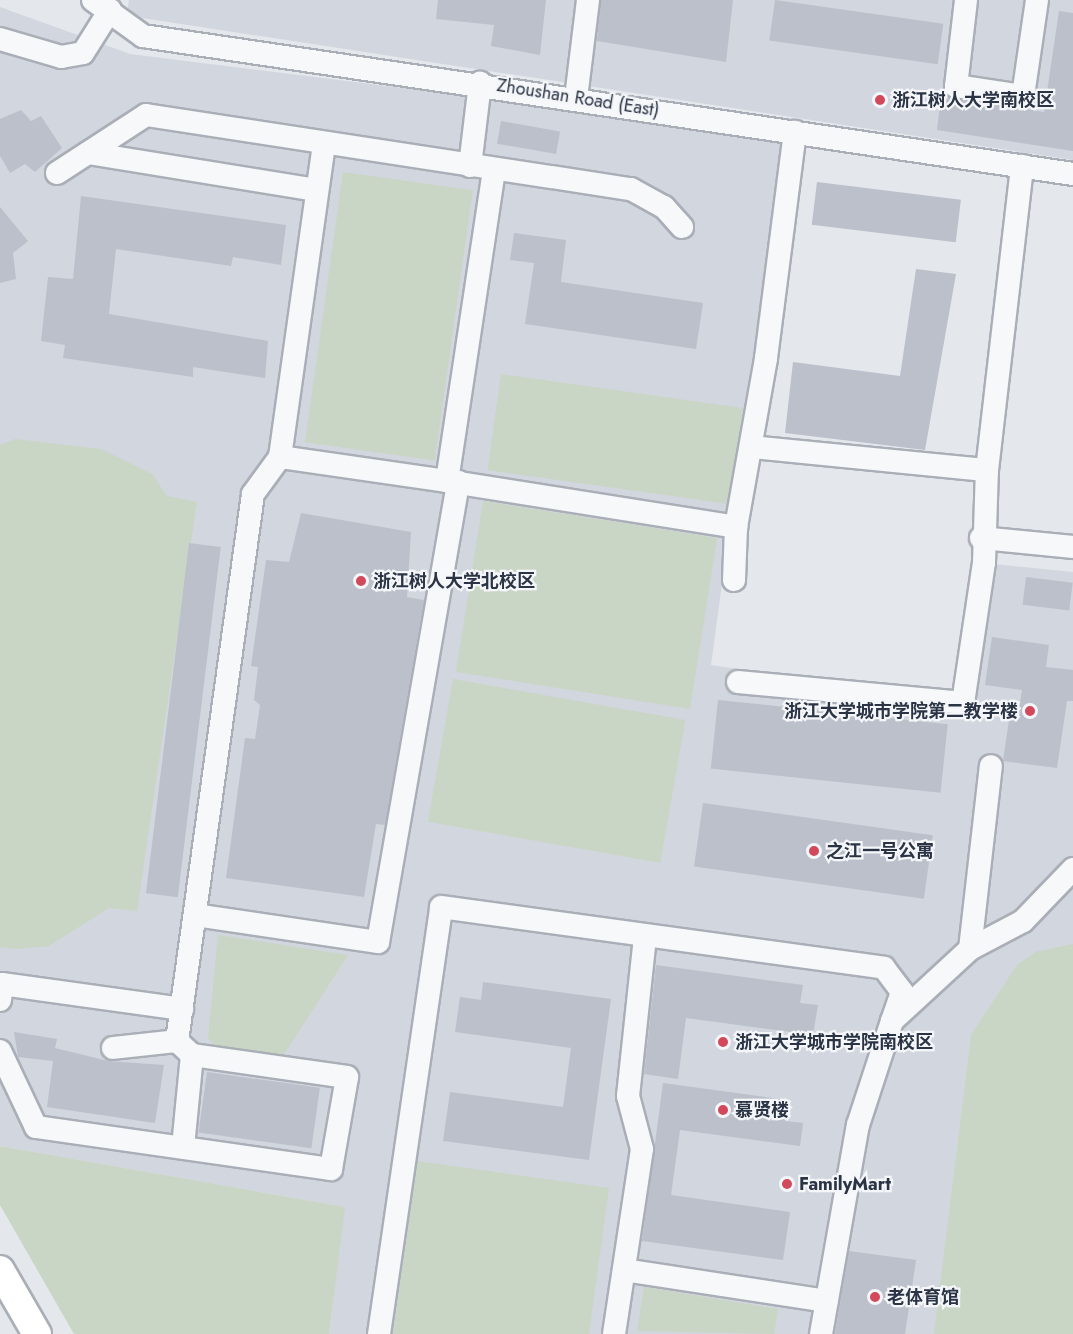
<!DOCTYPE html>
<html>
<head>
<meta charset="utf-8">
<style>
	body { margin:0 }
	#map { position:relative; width:1073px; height:1334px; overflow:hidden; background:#e4e7ec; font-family:Jost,"Noto Sans SC",sans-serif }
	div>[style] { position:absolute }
	.built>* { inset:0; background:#d2d6de }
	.green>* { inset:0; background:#c9d6c5; transform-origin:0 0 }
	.building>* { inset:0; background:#bbc0ca; transform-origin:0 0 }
	.roads { filter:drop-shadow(2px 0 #a9aeb7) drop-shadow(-2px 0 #a9aeb7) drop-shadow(0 2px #a9aeb7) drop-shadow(0 -2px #a9aeb7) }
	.minor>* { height:22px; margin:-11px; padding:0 11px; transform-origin:11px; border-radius:11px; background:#f7f8fa }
	.major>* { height:28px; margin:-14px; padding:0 14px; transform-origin:14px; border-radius:14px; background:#fff }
	.dots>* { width:16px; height:16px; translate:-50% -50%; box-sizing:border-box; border:3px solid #f4f6f9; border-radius:50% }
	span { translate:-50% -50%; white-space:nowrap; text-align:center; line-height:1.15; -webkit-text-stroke:4.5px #f4f6f9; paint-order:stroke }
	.street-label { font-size:18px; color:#2b3445 }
	.poi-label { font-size:18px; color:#2b3445; font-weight:700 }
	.left { translate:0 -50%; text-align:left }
	.right { translate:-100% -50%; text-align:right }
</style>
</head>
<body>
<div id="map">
	<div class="built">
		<div style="clip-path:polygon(129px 0,1073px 0,1073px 160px,142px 18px,127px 12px)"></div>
		<div style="clip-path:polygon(0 7px,130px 54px,783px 135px,711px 665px,963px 703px,984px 563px,1073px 572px,1073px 1334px,329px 1334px,344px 1207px,0 1146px)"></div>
	</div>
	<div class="green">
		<div style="left:343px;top:172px;width:131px;height:273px;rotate:8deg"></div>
		<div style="left:501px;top:374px;width:244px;height:97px;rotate:8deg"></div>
		<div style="clip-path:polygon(15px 439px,101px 449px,152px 474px,167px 496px,197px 502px,137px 911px,109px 908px,49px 946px,17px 949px,0 947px,0 445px)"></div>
		<div style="left:483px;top:501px;width:237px;height:173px;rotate:9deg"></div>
		<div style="left:453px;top:679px;width:236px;height:145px;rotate:10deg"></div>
		<div style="clip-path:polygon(218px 935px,348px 955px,283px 1056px,215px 1047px,208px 1038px)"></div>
		<div style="clip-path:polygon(1073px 944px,1073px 1334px,934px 1334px,971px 1035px,1017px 965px,1035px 952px)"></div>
		<div style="clip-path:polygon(0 1146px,345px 1207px,329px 1334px,74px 1334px,0 1205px)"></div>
		<div style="clip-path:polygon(417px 1161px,609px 1188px,589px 1334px,393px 1334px)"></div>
		<div style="clip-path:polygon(644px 1287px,778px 1309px,774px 1334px,637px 1331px)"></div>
	</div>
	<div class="building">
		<div style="clip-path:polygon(438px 0,546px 0,540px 55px,491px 46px,494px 25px,436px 19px)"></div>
		<div style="clip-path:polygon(601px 0,733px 0,726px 62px,597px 41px)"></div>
		<div style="left:775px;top:0;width:170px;height:41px;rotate:8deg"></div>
		<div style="clip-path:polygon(1059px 11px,1073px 13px,1073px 151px,937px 130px,941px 95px,1044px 112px)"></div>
		<div style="clip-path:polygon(21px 110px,31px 121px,41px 116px,62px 148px,35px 172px,25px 164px,10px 173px,0 156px,0 119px)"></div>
		<div style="left:501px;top:121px;width:60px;height:23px;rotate:10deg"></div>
		<div style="left:817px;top:182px;width:145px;height:43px;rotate:7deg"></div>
		<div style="clip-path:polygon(81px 196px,286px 225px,281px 265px,233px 257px,231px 266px,116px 249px,109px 314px,268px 341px,265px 378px,193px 367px,193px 377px,63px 358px,65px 345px,41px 341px,48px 277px,73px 279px)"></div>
		<div style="clip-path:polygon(0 207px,28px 241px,13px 253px,16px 279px,0 283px)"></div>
		<div style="clip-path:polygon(514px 233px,566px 240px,561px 282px,703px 303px,696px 349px,525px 324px,534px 263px,510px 260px)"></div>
		<div style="clip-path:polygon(916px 269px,956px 274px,925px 450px,785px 433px,793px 362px,900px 376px)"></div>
		<div style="clip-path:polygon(301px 513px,411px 532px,407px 597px,424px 600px,385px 825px,376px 824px,364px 897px,226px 878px,245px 738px,255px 739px,260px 705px,254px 700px,258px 667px,251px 666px,266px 560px,289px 562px)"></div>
		<div style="left:189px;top:543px;width:32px;height:353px;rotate:7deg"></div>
		<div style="left:1026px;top:577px;width:47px;height:28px;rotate:7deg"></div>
		<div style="clip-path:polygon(992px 637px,1049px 645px,1046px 667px,1073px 670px,1073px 701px,1067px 701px,1057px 768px,1003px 761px,1009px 720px,1017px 721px,1022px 690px,985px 685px)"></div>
		<div style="left:718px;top:700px;width:231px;height:69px;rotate:6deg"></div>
		<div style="left:703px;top:803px;width:232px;height:64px;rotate:8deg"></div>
		<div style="clip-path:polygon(656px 965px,803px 985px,800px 1003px,818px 1005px,813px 1035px,686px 1018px,678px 1079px,644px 1074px)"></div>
		<div style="clip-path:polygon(483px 982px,611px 999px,589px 1160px,443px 1141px,450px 1092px,563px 1107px,571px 1048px,455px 1032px,460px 997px,481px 1000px)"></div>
		<div style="clip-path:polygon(14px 1032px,57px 1039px,55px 1048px,108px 1061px,164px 1065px,155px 1123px,47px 1107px,53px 1061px,18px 1057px)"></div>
		<div style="left:207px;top:1072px;width:114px;height:61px;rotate:8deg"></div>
		<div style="clip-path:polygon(663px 1083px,787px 1100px,785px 1121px,803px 1123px,800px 1146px,680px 1130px,671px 1195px,790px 1212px,783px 1260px,642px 1241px)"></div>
		<div style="clip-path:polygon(849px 1251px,916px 1260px,905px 1334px,835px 1334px)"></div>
	</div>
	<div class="roads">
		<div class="minor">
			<div style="left:93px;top:0;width:62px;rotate:35.8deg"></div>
			<div style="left:143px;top:36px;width:940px;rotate:8.44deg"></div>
			<div style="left:966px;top:0;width:87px;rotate:96.6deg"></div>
			<div style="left:956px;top:86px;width:68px;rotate:8.5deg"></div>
			<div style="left:1023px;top:96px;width:97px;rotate:-81.7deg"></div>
			<div style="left:0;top:39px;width:64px;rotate:16.4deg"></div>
			<div style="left:61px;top:57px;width:22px;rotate:-10deg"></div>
			<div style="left:83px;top:53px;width:51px;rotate:-57.9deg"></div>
			<div style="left:576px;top:98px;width:99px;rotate:-83deg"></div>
			<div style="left:324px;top:144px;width:316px;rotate:98deg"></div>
			<div style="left:280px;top:457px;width:169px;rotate:8.2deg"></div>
			<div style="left:447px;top:481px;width:315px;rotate:-81.4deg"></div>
			<div style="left:88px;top:153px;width:232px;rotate:9.2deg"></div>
			<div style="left:470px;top:166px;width:84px;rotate:-83.1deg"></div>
			<div style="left:57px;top:173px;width:106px;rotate:-33.1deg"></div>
			<div style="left:146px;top:115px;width:491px;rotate:8.7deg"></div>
			<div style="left:631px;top:189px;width:38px;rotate:29deg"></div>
			<div style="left:664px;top:207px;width:27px;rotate:48deg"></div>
			<div style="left:751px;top:447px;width:237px;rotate:5.6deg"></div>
			<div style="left:447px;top:481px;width:293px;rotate:9deg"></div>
			<div style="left:981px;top:538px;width:92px;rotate:5.6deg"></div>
			<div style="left:734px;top:580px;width:53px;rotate:-87.8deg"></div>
			<div style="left:736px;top:527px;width:172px;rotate:-79.9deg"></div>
			<div style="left:766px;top:358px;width:228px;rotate:-82.7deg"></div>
			<div style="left:738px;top:682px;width:226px;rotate:5.3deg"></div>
			<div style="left:963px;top:703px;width:142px;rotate:-81.5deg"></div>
			<div style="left:984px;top:563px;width:93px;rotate:-88.2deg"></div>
			<div style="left:987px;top:470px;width:306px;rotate:-83.4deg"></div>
			<div style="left:195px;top:915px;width:185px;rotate:8.4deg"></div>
			<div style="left:378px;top:942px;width:467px;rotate:-80.1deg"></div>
			<div style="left:970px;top:949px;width:184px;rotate:-83.5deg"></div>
			<div style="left:0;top:1000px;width:16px;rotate:-83deg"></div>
			<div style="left:2px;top:984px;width:182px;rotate:7.9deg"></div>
			<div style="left:177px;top:1041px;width:552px;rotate:-82.09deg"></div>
			<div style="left:253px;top:494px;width:46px;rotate:-53.9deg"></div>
			<div style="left:113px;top:1048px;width:64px;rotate:-6.2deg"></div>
			<div style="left:0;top:1051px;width:84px;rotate:64.7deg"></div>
			<div style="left:36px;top:1127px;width:298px;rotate:8.1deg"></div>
			<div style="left:331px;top:1169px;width:93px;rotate:-80.1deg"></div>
			<div style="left:347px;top:1077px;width:157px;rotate:-171.9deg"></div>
			<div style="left:192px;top:1055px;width:21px;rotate:-137deg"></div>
			<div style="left:183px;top:1147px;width:92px;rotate:-84.4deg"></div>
			<div style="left:624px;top:1270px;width:205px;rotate:8.7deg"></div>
			<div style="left:379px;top:1334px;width:431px;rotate:-81.7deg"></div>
			<div style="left:441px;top:907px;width:447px;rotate:7.8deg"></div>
			<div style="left:884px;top:968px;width:30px;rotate:53deg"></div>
			<div style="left:902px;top:992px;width:31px;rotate:109deg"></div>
			<div style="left:614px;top:1334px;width:187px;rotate:-81.4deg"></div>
			<div style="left:642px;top:1149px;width:55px;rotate:-104.8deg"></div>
			<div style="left:628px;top:1096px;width:160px;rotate:-83.9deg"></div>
			<div style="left:821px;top:1334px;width:212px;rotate:-80deg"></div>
			<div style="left:858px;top:1125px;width:109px;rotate:-71.9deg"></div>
			<div style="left:892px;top:1021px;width:106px;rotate:-42.7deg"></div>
			<div style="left:970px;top:949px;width:60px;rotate:-27.8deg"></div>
			<div style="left:1023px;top:921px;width:72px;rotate:-46.1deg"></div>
		</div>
		<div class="major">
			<div style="left:0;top:1270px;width:74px;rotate:60deg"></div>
		</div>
	</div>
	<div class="dots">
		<div style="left:880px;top:100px;background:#d1495b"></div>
		<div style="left:361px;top:581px;background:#d1495b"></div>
		<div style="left:1030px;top:711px;background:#d1495b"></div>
		<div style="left:814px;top:851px;background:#d1495b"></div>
		<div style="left:723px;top:1042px;background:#d1495b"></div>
		<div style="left:723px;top:1110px;background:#d1495b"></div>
		<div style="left:787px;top:1184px;background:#d1495b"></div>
		<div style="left:875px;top:1297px;background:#d1495b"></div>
	</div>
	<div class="street-label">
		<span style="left:578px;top:98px;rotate:9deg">Zhoushan Road (East)</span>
	</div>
	<div class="poi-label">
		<span class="left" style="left:892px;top:100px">浙江树人大学南校区</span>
		<span class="left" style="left:373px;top:581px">浙江树人大学北校区</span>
		<span class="right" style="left:1018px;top:711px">浙江大学城市学院第二教学楼</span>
		<span class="left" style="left:826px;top:851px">之江一号公寓</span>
		<span class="left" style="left:735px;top:1042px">浙江大学城市学院南校区</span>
		<span class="left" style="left:735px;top:1110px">慕贤楼</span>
		<span class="left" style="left:799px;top:1184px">FamilyMart</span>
		<span class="left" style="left:887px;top:1297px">老体育馆</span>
	</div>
</div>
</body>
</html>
